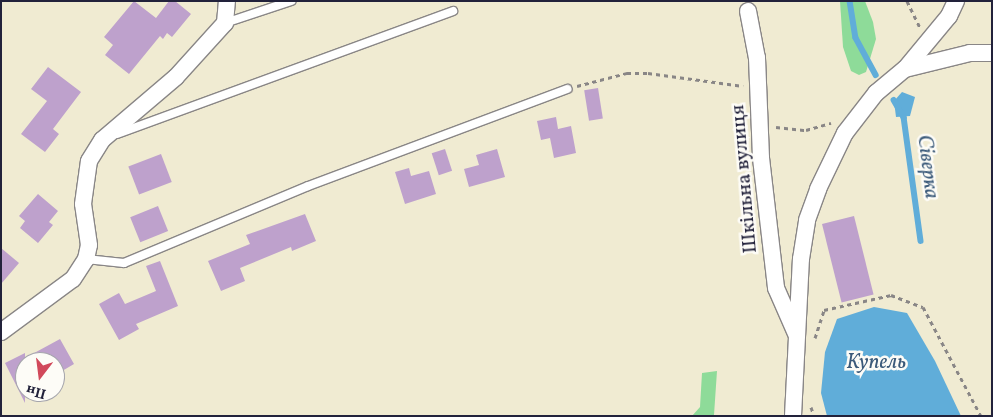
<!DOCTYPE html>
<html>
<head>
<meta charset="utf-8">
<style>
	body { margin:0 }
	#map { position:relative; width:993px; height:417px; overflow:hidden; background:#f0ebd2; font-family:Vollkorn,serif }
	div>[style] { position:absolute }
	.green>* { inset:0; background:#8edb99 }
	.water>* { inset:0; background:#60add9 }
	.stream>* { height:5.5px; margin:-2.75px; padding:0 2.75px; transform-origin:2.75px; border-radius:2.75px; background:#60add9 }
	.building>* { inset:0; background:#bea1cc; transform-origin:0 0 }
	.path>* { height:3px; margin-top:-1.5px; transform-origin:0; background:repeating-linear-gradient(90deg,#898686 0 4px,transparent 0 8px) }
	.roads { filter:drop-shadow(1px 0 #898686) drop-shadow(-1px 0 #898686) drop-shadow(0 1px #898686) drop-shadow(0 -1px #898686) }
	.service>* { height:8px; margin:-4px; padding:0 4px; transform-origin:4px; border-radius:4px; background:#fff }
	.minor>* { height:16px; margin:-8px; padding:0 8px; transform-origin:8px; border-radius:8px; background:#fff }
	span { translate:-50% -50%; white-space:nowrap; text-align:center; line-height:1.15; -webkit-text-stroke:5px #fdfcf7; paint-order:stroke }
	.street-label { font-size:20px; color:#22223b }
	.water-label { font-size:21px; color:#3b5a7a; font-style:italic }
	.frame { position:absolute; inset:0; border:2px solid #22223b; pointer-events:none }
	.north { position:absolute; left:15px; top:352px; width:50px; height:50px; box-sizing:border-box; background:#fdfcf7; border:1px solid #a5a5ac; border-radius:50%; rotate:195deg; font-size:14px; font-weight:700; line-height:20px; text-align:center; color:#22223b }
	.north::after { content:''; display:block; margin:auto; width:18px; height:22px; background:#d1495b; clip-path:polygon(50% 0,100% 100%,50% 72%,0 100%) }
</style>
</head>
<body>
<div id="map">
	<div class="green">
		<div style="clip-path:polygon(840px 1px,865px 1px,873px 22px,876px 39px,866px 72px,859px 75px,851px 71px,843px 47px)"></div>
		<div style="clip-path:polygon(717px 371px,714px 415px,692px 416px,700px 407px,702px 373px)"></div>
	</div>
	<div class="water">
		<div style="clip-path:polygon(902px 92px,915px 97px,910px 116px,896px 117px,894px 101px)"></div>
		<div style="clip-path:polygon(874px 307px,907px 313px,935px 361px,961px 416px,827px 416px,821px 393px,825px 352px,837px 319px)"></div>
	</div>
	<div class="stream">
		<div style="left:850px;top:1px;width:37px;rotate:81deg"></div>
		<div style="left:856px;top:38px;width:42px;rotate:61.6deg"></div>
		<div style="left:894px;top:100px;width:20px;rotate:60deg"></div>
		<div style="left:904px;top:117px;width:125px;rotate:82.2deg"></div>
	</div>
	<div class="building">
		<div style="clip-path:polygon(134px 1px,156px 18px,169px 1px,175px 1px,191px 14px,172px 37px,167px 33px,163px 39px,160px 36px,129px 74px,105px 55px,113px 45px,104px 37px)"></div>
		<div style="clip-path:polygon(48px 67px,81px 92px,53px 129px,59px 134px,45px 152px,21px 134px,47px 101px,31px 89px)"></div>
		<div style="left:598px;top:88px;width:31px;height:14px;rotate:81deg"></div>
		<div style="clip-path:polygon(556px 117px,558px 129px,571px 126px,576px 153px,554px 158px,550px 138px,541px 140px,537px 121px)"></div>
		<div style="left:445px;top:149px;width:23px;height:14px;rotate:72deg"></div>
		<div style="clip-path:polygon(497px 149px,505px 177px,469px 187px,464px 169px,479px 165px,476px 155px)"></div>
		<div style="left:161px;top:154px;width:30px;height:35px;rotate:69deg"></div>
		<div style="clip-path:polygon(409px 168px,411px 176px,429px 171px,436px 194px,405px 204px,395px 172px)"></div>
		<div style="clip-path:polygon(38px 194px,58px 211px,49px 222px,53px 225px,38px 243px,20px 228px,25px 221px,19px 216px)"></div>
		<div style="left:158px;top:206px;width:27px;height:30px;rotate:68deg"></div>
		<div style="clip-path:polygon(305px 214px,316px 241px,292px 251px,291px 247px,240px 268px,245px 281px,221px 291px,208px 261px,250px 244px,246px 235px)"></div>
		<div style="left:854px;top:216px;width:81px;height:33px;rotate:76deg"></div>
		<div style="clip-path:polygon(1px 248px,19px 263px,1px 284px)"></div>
		<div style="clip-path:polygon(160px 261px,178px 306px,136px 324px,139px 329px,119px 340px,99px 304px,119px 293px,125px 304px,156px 291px,146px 266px)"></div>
		<div style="clip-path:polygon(60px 339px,74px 364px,57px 374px,55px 362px,25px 362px,25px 403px,5px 363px,25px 353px,25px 358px)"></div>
	</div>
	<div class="path">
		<div style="left:907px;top:1px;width:30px;rotate:64deg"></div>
		<div style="left:577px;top:86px;width:52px;rotate:-14.6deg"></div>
		<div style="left:627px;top:73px;width:21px"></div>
		<div style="left:648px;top:73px;width:96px;rotate:7.8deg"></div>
		<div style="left:776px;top:127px;width:30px;rotate:6deg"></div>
		<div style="left:806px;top:130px;width:26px;rotate:-16deg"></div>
		<div style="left:815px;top:338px;width:29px;rotate:-72deg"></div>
		<div style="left:824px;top:310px;width:69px;rotate:-12.6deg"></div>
		<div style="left:891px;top:295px;width:34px;rotate:21deg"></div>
		<div style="left:923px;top:307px;width:123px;rotate:62deg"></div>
		<div style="left:811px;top:407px;width:9px;rotate:72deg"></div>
	</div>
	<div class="roads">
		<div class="service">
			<div style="left:225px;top:23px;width:70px;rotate:-18.4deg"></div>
			<div style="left:117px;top:134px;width:358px;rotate:-20.1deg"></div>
			<div style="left:86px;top:259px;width:38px;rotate:6deg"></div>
			<div style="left:124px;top:263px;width:199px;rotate:-22.7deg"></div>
			<div style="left:308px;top:186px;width:277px;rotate:-20.5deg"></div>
		</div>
		<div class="minor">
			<div style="left:748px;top:11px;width:48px;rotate:79.2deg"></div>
			<div style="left:757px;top:58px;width:100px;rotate:87.7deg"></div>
			<div style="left:761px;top:158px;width:131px;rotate:83.4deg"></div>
			<div style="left:776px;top:288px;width:52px;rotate:66.4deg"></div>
			<div style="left:905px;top:69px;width:69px;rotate:-50.3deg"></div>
			<div style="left:949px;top:16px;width:17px;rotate:-65deg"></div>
			<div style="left:1px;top:332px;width:89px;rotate:-36.4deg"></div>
			<div style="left:73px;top:279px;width:24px;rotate:-57deg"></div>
			<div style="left:86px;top:259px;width:14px;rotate:-78deg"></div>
			<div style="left:89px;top:245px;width:41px;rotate:-98.3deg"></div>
			<div style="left:83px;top:204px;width:43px;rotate:-82.1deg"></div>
			<div style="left:89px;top:161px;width:25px;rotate:-58deg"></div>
			<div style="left:102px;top:140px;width:97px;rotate:-40.4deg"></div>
			<div style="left:176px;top:77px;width:73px;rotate:-47.8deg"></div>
			<div style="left:225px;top:23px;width:22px;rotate:-85deg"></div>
			<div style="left:793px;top:416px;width:157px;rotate:-87.1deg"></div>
			<div style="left:801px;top:259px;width:39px;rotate:-81deg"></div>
			<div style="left:807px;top:220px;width:33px;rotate:-70deg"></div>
			<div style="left:818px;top:189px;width:62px;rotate:-64.3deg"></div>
			<div style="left:845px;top:133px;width:51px;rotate:-52.2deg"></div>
			<div style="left:876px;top:93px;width:38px;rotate:-40deg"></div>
			<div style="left:905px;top:69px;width:67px;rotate:-13.8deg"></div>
			<div style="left:970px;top:53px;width:22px"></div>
		</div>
	</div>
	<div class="street-label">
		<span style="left:745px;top:179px;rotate:-95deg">Шкільна вулиця</span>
	</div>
	<div class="water-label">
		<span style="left:927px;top:167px;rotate:83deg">Сіверка</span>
		<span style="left:876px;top:363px">Купель</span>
	</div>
	<div class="frame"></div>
	<div class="north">Пн</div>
</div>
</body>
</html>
